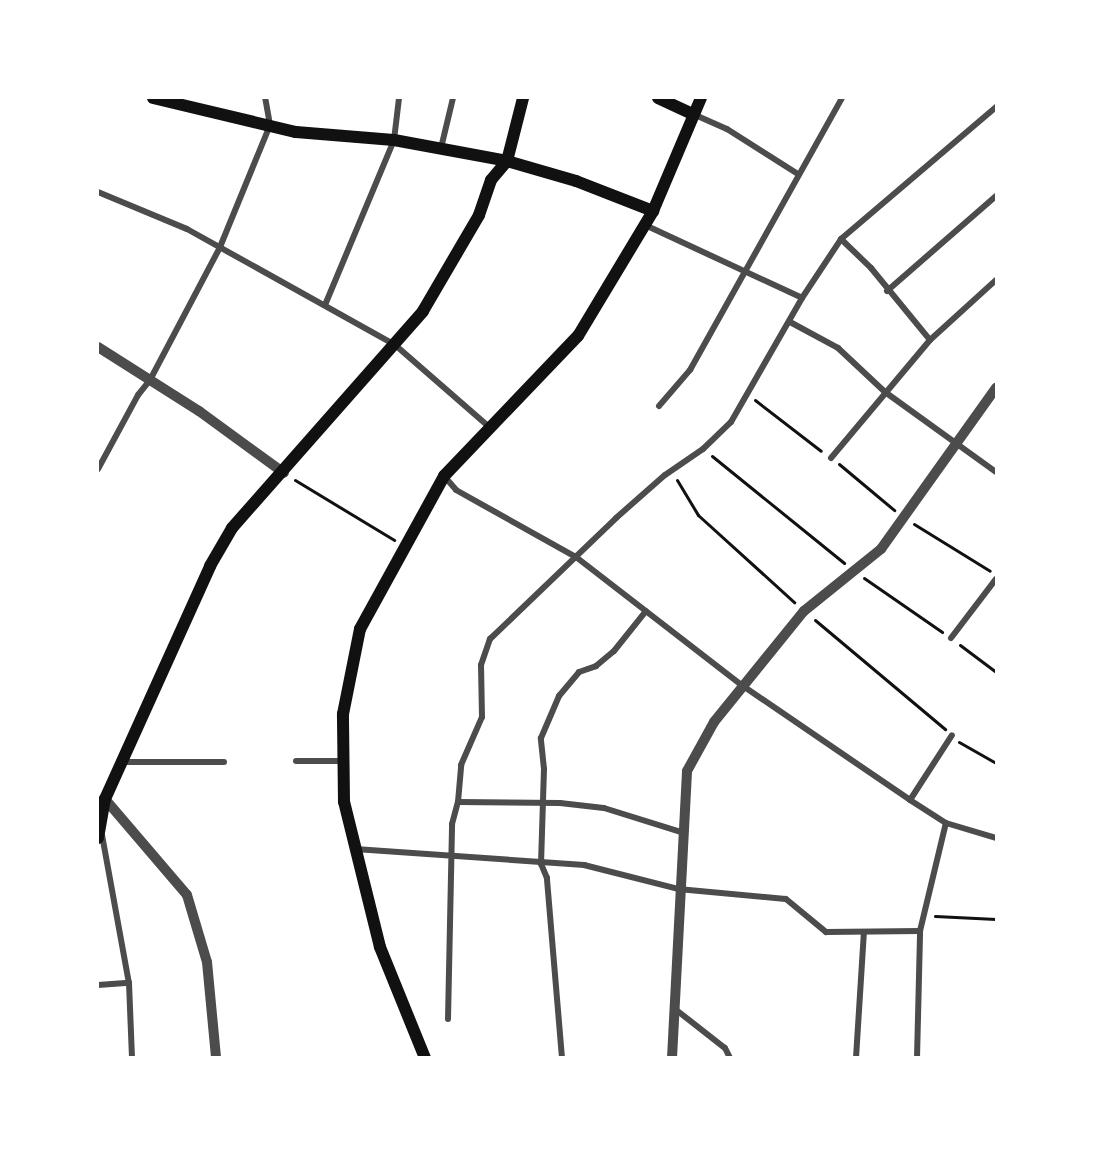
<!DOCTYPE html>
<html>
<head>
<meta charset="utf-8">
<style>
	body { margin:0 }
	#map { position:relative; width:1094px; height:1155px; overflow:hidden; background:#fff; font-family:"Varela Round",sans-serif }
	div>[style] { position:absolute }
	.path>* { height:3px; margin:-1.5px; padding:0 1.5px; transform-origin:1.5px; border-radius:1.5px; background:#111 }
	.minor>* { height:6px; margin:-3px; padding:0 3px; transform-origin:3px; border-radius:3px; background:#4c4c4c }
	.tertiary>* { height:10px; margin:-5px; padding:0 5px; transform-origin:5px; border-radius:5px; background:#4c4c4c }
	.secondary>* { height:12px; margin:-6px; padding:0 6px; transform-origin:6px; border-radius:6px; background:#111 }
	span { translate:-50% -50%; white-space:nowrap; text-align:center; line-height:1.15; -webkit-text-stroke:6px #fff; paint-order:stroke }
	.frame { position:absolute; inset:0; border:99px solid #fff; pointer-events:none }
</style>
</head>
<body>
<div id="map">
	<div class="path">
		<div style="left:755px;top:400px;width:83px;rotate:37.7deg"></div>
		<div style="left:712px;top:456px;width:170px;rotate:39deg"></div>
		<div style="left:839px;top:464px;width:72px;rotate:39.9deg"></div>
		<div style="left:295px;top:480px;width:116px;rotate:31.2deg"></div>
		<div style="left:677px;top:480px;width:41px;rotate:59deg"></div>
		<div style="left:698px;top:515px;width:130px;rotate:42.2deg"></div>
		<div style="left:914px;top:524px;width:89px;rotate:31.7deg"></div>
		<div style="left:864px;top:578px;width:95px;rotate:34.7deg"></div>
		<div style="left:815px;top:620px;width:170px;rotate:40deg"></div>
		<div style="left:960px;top:645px;width:45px;rotate:36.9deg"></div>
		<div style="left:959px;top:742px;width:43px;rotate:29.6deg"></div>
		<div style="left:935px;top:916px;width:61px;rotate:2.8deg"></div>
	</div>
	<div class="minor">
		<div style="left:693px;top:114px;width:37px;rotate:24deg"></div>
		<div style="left:727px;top:129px;width:84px;rotate:32.4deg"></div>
		<div style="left:441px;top:148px;width:51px;rotate:-76.5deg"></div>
		<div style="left:98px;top:192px;width:96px;rotate:22.6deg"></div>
		<div style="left:187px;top:229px;width:237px;rotate:29.1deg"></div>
		<div style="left:394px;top:344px;width:126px;rotate:41.1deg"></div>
		<div style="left:645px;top:225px;width:173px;rotate:24.9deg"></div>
		<div style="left:841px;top:239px;width:42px;rotate:44deg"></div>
		<div style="left:871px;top:268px;width:93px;rotate:50.7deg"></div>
		<div style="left:887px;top:291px;width:145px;rotate:-41.1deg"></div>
		<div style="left:325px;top:305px;width:179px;rotate:-67.3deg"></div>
		<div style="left:394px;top:140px;width:42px;rotate:-83.2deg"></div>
		<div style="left:790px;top:322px;width:55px;rotate:28.4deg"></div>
		<div style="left:838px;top:348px;width:64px;rotate:43.1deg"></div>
		<div style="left:885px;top:392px;width:137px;rotate:35.8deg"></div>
		<div style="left:659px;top:406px;width:48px;rotate:-49.3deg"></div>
		<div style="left:690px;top:370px;width:312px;rotate:-60.8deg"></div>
		<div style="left:831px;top:458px;width:154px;rotate:-50deg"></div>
		<div style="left:930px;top:340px;width:89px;rotate:-42.3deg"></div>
		<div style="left:98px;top:469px;width:84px;rotate:-61.6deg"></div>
		<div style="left:138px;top:395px;width:19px;rotate:-51deg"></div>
		<div style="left:150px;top:380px;width:150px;rotate:-62.2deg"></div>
		<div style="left:220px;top:247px;width:132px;rotate:-67.7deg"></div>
		<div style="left:270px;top:125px;width:27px;rotate:-100deg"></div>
		<div style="left:444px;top:476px;width:18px;rotate:49deg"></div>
		<div style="left:456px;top:490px;width:137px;rotate:29.2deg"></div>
		<div style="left:576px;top:557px;width:211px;rotate:37.7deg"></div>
		<div style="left:743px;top:686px;width:202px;rotate:34.3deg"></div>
		<div style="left:910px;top:800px;width:43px;rotate:32.6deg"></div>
		<div style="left:946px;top:823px;width:52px;rotate:16.7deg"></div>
		<div style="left:951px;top:638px;width:74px;rotate:-52.7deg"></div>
		<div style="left:296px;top:761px;width:47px"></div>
		<div style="left:122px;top:762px;width:102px"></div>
		<div style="left:910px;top:800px;width:77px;rotate:-57.1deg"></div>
		<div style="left:458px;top:802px;width:102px;rotate:0.6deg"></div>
		<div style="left:560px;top:803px;width:44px;rotate:6.5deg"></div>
		<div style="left:604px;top:808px;width:81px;rotate:17.3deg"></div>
		<div style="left:102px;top:835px;width:150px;rotate:79.7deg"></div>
		<div style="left:129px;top:983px;width:75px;rotate:87.7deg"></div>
		<div style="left:355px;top:849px;width:230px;rotate:4deg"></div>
		<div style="left:584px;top:865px;width:97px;rotate:14.3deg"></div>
		<div style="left:678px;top:889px;width:108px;rotate:5.3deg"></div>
		<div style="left:786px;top:899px;width:52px;rotate:39.5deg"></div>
		<div style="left:826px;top:932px;width:94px;rotate:-0.6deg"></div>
		<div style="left:98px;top:985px;width:31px;rotate:-4deg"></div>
		<div style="left:675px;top:1009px;width:63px;rotate:38deg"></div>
		<div style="left:725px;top:1048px;width:11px;rotate:63deg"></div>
		<div style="left:448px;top:1019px;width:195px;rotate:-88.8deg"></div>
		<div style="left:452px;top:824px;width:23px;rotate:-75deg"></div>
		<div style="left:458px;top:802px;width:37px;rotate:-85deg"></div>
		<div style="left:461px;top:765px;width:52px;rotate:-66.4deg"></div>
		<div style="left:482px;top:717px;width:52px;rotate:-91.1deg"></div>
		<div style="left:481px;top:665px;width:28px;rotate:-71deg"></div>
		<div style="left:490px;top:639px;width:175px;rotate:-43.8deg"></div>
		<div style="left:616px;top:518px;width:65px;rotate:-41.3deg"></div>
		<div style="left:665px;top:475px;width:46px;rotate:-34.4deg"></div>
		<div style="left:703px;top:449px;width:39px;rotate:-44deg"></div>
		<div style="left:731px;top:422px;width:143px;rotate:-60.2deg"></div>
		<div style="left:802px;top:298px;width:71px;rotate:-56.5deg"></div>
		<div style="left:841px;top:239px;width:204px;rotate:-40.4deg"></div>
		<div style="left:562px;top:1058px;width:181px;rotate:-94.8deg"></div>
		<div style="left:547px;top:878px;width:15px;rotate:-113deg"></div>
		<div style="left:541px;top:864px;width:95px;rotate:-88.2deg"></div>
		<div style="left:544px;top:769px;width:31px;rotate:-96deg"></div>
		<div style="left:541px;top:738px;width:46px;rotate:-66.8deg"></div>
		<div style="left:559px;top:696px;width:31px;rotate:-50deg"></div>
		<div style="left:579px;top:672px;width:18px;rotate:-19deg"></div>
		<div style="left:596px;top:666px;width:23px;rotate:-40deg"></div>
		<div style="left:614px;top:651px;width:51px;rotate:-51.3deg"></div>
		<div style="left:856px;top:1058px;width:126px;rotate:-86.4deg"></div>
		<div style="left:917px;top:1058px;width:127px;rotate:-88.6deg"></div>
		<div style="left:920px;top:931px;width:111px;rotate:-76.5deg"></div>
	</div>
	<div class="tertiary">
		<div style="left:98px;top:347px;width:120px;rotate:32.4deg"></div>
		<div style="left:199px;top:411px;width:105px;rotate:36.1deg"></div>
		<div style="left:105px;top:799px;width:126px;rotate:49.5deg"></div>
		<div style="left:187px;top:895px;width:70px;rotate:73.4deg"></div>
		<div style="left:207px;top:962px;width:96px;rotate:84.6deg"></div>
		<div style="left:672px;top:1058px;width:287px;rotate:-87deg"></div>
		<div style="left:687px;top:771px;width:56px;rotate:-61.1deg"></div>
		<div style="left:714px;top:722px;width:143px;rotate:-51deg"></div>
		<div style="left:804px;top:611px;width:99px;rotate:-38.8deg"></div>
		<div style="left:881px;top:549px;width:198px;rotate:-54.5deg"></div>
	</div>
	<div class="secondary">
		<div style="left:153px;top:98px;width:147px;rotate:13.4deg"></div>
		<div style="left:296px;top:132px;width:98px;rotate:4.7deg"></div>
		<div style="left:394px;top:140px;width:115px;rotate:10.5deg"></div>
		<div style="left:507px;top:161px;width:72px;rotate:16.2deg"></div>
		<div style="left:576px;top:181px;width:83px;rotate:21.3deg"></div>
		<div style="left:658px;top:98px;width:38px;rotate:25deg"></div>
		<div style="left:98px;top:838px;width:40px;rotate:-80deg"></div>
		<div style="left:105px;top:799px;width:256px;rotate:-65.7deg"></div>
		<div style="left:210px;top:566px;width:44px;rotate:-59.9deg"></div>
		<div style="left:232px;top:528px;width:289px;rotate:-48.6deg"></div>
		<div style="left:423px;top:311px;width:111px;rotate:-59.7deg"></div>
		<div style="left:479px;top:215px;width:37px;rotate:-71deg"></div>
		<div style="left:491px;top:180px;width:25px;rotate:-50deg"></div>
		<div style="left:507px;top:161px;width:65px;rotate:-75.7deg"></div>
		<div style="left:425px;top:1058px;width:120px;rotate:-112.1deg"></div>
		<div style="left:380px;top:947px;width:149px;rotate:-103.9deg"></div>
		<div style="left:344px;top:802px;width:88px;rotate:-90.7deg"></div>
		<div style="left:343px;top:714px;width:87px;rotate:-78.7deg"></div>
		<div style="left:360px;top:629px;width:175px;rotate:-61.2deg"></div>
		<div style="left:444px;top:476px;width:194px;rotate:-46.3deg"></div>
		<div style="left:578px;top:336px;width:146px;rotate:-59deg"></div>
		<div style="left:653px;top:211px;width:123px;rotate:-67deg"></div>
	</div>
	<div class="frame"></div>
</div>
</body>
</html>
